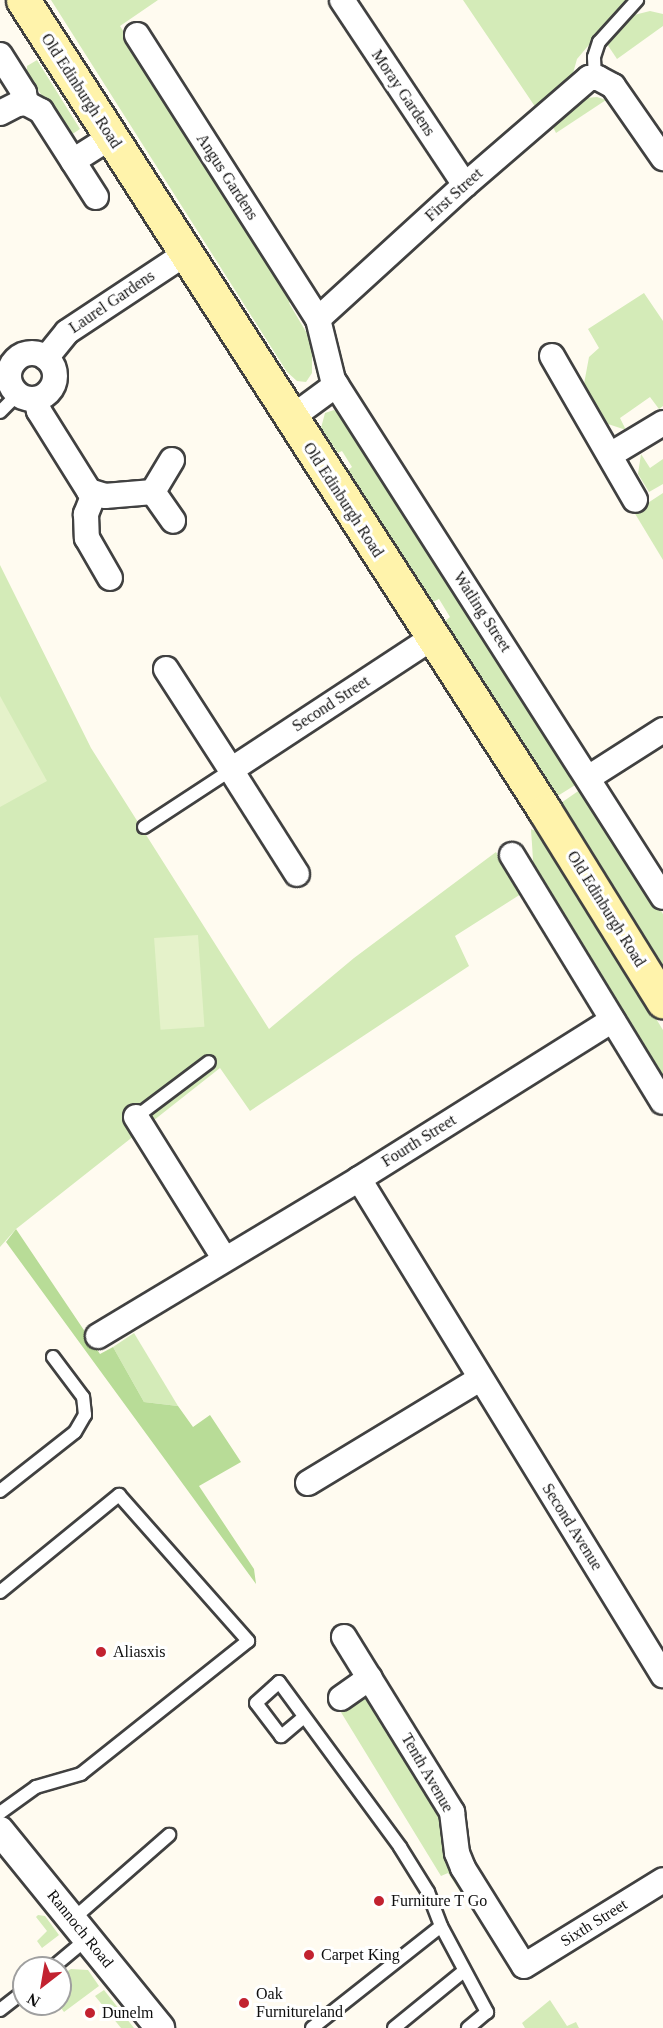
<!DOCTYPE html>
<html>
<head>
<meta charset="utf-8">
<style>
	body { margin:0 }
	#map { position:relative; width:663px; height:2028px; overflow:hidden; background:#fffbf0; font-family:"Times New Roman",serif }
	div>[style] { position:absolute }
	.green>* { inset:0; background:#d4ebb8 }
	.forest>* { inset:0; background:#b8dc97 }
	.pitch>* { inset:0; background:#e5f2ca; transform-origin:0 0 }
	.roads { filter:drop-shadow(2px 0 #414141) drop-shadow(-2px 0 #414141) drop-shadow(0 2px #414141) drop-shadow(0 -2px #414141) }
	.service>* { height:12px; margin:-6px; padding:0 6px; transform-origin:6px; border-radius:6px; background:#fff }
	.minor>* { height:24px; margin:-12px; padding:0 12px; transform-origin:12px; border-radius:12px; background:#fff }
	.minor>.ring { margin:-12px; padding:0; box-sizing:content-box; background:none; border:24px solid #fff; border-radius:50% }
	.tertiary>* { height:28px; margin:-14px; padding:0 14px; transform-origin:14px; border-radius:14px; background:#fff }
	.secondary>* { height:33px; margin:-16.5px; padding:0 16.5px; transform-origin:16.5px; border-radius:16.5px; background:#fff3ab }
	.dots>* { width:16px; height:16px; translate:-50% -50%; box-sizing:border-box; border:3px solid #fff; border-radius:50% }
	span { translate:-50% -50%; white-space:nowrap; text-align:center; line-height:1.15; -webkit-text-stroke:6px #fff; paint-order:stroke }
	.street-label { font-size:16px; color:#0e0e0e }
	.poi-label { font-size:16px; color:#0e0e0e }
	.left { translate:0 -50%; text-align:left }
	.north { position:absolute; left:12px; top:1956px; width:60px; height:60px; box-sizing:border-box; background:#fff; border:2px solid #9f9f9f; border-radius:50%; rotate:211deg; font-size:16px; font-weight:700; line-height:24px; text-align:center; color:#0e0e0e }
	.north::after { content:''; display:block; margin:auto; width:21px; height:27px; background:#c22230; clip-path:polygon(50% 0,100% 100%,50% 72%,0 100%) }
</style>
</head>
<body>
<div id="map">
	<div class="green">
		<div style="clip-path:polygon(51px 0,158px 0,120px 26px,294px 299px,289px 303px,312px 342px,312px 373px,306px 382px,297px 381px,287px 372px)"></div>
		<div style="clip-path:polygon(463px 0,627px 0,577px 59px,570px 84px,538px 111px)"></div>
		<div style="clip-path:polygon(650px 11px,663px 14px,663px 26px,617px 59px,607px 44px,634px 15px)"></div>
		<div style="clip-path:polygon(37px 60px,80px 129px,68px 137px,37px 88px,29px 85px,27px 81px,27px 66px)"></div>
		<div style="clip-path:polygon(597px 97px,606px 100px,556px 133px,553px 127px,586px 98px)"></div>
		<div style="clip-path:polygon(644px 293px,663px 321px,663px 406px,659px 409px,650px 397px,620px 418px,626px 430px,608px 424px,584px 384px,589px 357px,599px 348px,588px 329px)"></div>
		<div style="clip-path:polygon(334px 410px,342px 416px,580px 782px,556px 797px,445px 621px,450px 617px,439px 599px,433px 602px,348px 470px,352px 467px,342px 451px,338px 453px,321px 428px,325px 413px)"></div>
		<div style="clip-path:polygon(641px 454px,650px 468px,663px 459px,663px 484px,649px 492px,638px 474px)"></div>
		<div style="clip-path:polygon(663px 493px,663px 560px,634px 512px)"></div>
		<div style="clip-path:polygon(0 565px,91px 748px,269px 1029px,354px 958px,496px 852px,521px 894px,455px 936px,469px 966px,250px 1111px,220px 1068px,16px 1229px,0 1247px)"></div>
		<div style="clip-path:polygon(584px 787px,663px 914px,663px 969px,561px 803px)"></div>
		<div style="clip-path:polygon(531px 829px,542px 834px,663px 1030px,663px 1085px,534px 875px)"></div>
		<div style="clip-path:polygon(134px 1333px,178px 1406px,144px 1402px,113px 1347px)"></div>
		<div style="clip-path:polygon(358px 1697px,369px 1698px,444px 1812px,477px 1900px,483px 1926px,448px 1873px,441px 1876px,339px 1709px)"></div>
		<div style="clip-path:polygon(38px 1915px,45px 1916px,59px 1935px,42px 1948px,37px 1941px,47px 1931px,36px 1917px)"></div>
		<div style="clip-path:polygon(71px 1969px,88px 1970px,99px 1986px,64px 2012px,58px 2004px,60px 2004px,60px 1976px)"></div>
		<div style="clip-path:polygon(104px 1990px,134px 2028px,121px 2028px,95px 1996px)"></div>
		<div style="clip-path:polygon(550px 2000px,567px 2026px,576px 2022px,579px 2028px,525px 2028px,522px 2023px)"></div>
	</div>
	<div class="forest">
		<div style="clip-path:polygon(16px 1229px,100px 1354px,113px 1347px,144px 1402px,178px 1406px,193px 1427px,210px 1415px,241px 1462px,199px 1486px,254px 1569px,256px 1584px,6px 1242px)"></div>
	</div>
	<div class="pitch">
		<div style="clip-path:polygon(0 696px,47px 781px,0 807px)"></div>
		<div style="left:198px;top:935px;width:92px;height:44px;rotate:86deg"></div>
	</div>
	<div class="roads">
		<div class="service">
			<div style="left:595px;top:77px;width:20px;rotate:-93deg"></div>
			<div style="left:594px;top:57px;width:16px;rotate:-72deg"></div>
			<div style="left:599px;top:42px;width:57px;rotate:-47.9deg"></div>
			<div style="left:0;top:412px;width:25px;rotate:-45deg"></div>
			<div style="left:144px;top:827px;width:104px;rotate:-33.2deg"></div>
			<div style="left:136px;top:1117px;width:91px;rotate:-37deg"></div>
			<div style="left:0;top:1491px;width:95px;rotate:-38.2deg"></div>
			<div style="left:75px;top:1432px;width:20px;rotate:-60deg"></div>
			<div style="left:85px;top:1415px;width:18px;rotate:-96deg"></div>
			<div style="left:83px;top:1397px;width:50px;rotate:-126.9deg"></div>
			<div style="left:0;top:1592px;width:154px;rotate:-39.2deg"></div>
			<div style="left:119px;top:1495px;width:195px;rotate:48.5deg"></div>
			<div style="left:248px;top:1641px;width:213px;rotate:141.5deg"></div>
			<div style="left:81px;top:1774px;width:47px;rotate:163.9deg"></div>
			<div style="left:36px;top:1787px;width:44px;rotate:144.2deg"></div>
			<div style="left:304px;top:1717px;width:30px;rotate:140deg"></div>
			<div style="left:281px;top:1736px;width:41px;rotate:-127.1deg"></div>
			<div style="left:256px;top:1703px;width:31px;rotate:-42deg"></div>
			<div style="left:279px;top:1682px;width:205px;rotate:53.7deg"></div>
			<div style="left:400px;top:1847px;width:53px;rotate:58.1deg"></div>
			<div style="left:428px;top:1892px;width:36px;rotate:69deg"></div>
			<div style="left:441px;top:1926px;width:98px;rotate:61.9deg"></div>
			<div style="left:487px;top:2012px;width:25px;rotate:140deg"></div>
			<div style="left:73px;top:1919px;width:128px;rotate:-41.2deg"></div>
			<div style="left:52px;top:1968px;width:47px;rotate:-39.8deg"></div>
			<div style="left:0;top:2010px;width:31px;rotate:-38deg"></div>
			<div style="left:312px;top:2028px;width:164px;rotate:-38.3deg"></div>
			<div style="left:394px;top:2028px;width:90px;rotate:-39.2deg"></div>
		</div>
		<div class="minor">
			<div style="left:342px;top:0;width:222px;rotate:56.4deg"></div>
			<div style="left:137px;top:35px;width:337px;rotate:57.5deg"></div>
			<div style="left:318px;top:319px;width:63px;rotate:76.2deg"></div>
			<div style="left:333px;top:380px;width:613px;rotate:57.45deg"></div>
			<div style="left:0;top:55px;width:45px;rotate:57.7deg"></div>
			<div style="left:24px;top:93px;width:10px;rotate:79deg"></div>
			<div style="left:0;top:113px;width:20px;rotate:-27deg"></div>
			<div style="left:18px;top:104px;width:8px;rotate:-7deg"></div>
			<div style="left:26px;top:103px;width:17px;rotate:28deg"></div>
			<div style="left:41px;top:111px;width:102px;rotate:57.4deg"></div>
			<div style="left:73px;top:161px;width:45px;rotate:-32.3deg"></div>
			<div style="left:318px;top:319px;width:199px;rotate:-42.4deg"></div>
			<div style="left:465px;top:185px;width:164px;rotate:-40.8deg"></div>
			<div style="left:589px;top:78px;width:9px"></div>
			<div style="left:598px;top:78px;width:17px;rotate:28deg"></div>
			<div style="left:613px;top:86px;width:88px;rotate:55.2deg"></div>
			<div class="ring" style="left:9px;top:353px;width:22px;height:22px"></div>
			<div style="left:552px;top:356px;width:166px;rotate:60deg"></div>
			<div style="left:46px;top:358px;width:33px;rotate:-51deg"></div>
			<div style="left:67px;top:332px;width:141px;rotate:-33.5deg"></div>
			<div style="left:36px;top:399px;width:12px;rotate:76deg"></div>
			<div style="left:39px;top:411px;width:94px;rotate:58deg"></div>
			<div style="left:89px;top:491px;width:17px;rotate:17deg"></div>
			<div style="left:105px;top:496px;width:48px;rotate:-4.8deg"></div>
			<div style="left:291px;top:418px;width:56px;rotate:-36.3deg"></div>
			<div style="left:610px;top:455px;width:62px;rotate:-31.1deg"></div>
			<div style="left:172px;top:460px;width:37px;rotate:121deg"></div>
			<div style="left:153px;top:492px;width:35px;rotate:55deg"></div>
			<div style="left:94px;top:494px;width:22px;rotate:112deg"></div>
			<div style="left:86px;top:514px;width:24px;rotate:88deg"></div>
			<div style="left:87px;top:538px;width:46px;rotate:60.1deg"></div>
			<div style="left:166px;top:669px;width:120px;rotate:57.2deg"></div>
			<div style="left:231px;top:770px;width:240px;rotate:-33.3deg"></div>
			<div style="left:231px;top:770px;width:123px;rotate:57.6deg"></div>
			<div style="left:588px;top:778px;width:89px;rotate:-32.6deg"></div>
			<div style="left:512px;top:855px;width:289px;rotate:58.6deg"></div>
			<div style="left:136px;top:1117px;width:166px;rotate:58deg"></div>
			<div style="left:359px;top:1179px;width:582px;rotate:58.5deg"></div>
			<div style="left:98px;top:1336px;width:305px;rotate:-31deg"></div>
			<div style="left:359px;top:1179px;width:299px;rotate:-32.1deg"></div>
			<div style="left:308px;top:1483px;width:201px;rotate:-31.2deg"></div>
			<div style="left:344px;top:1637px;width:206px;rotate:58.3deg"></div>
			<div style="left:452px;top:1812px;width:41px;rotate:83deg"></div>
			<div style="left:457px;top:1853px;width:16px;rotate:68deg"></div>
			<div style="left:463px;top:1868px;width:115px;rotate:58.1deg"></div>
			<div style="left:524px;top:1966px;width:163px;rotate:-31.7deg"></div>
			<div style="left:341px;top:1698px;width:35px;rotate:-35deg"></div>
		</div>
		<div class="tertiary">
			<div style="left:0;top:1831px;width:254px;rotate:50.9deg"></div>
		</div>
		<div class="secondary">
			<div style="left:23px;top:0;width:964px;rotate:57.23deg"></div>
			<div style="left:545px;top:811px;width:224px;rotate:58.2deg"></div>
		</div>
	</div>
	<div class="dots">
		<div style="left:101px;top:1652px;background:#c22230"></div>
		<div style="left:379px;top:1901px;background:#c22230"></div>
		<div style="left:309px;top:1955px;background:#c22230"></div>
		<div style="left:244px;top:2003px;background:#c22230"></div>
		<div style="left:90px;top:2013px;background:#c22230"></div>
	</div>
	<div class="street-label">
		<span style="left:81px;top:91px;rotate:57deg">Old Edinburgh Road</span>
		<span style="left:403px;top:93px;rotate:56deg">Moray Gardens</span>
		<span style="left:227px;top:177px;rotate:57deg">Angus Gardens</span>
		<span style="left:454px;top:195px;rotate:-42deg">First Street</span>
		<span style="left:112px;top:302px;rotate:-34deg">Laurel Gardens</span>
		<span style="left:343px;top:500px;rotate:57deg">Old Edinburgh Road</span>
		<span style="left:482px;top:612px;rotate:57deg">Watling Street</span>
		<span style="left:331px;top:704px;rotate:-33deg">Second Street</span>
		<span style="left:606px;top:909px;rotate:58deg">Old Edinburgh Road</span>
		<span style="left:419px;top:1141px;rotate:-32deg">Fourth Street</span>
		<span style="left:572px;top:1527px;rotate:58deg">Second Avenue</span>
		<span style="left:427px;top:1773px;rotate:60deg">Tenth Avenue</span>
		<span style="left:594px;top:1923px;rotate:-32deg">Sixth Street</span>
		<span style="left:80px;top:1929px;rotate:51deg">Rannoch Road</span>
	</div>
	<div class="poi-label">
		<span class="left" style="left:113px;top:1652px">Aliasxis</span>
		<span class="left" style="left:391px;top:1901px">Furniture T Go</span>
		<span class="left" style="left:321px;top:1955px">Carpet King</span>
		<span class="left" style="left:256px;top:2003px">Oak<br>Furnitureland</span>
		<span class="left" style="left:102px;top:2013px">Dunelm</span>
	</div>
	<div class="north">N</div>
</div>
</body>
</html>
